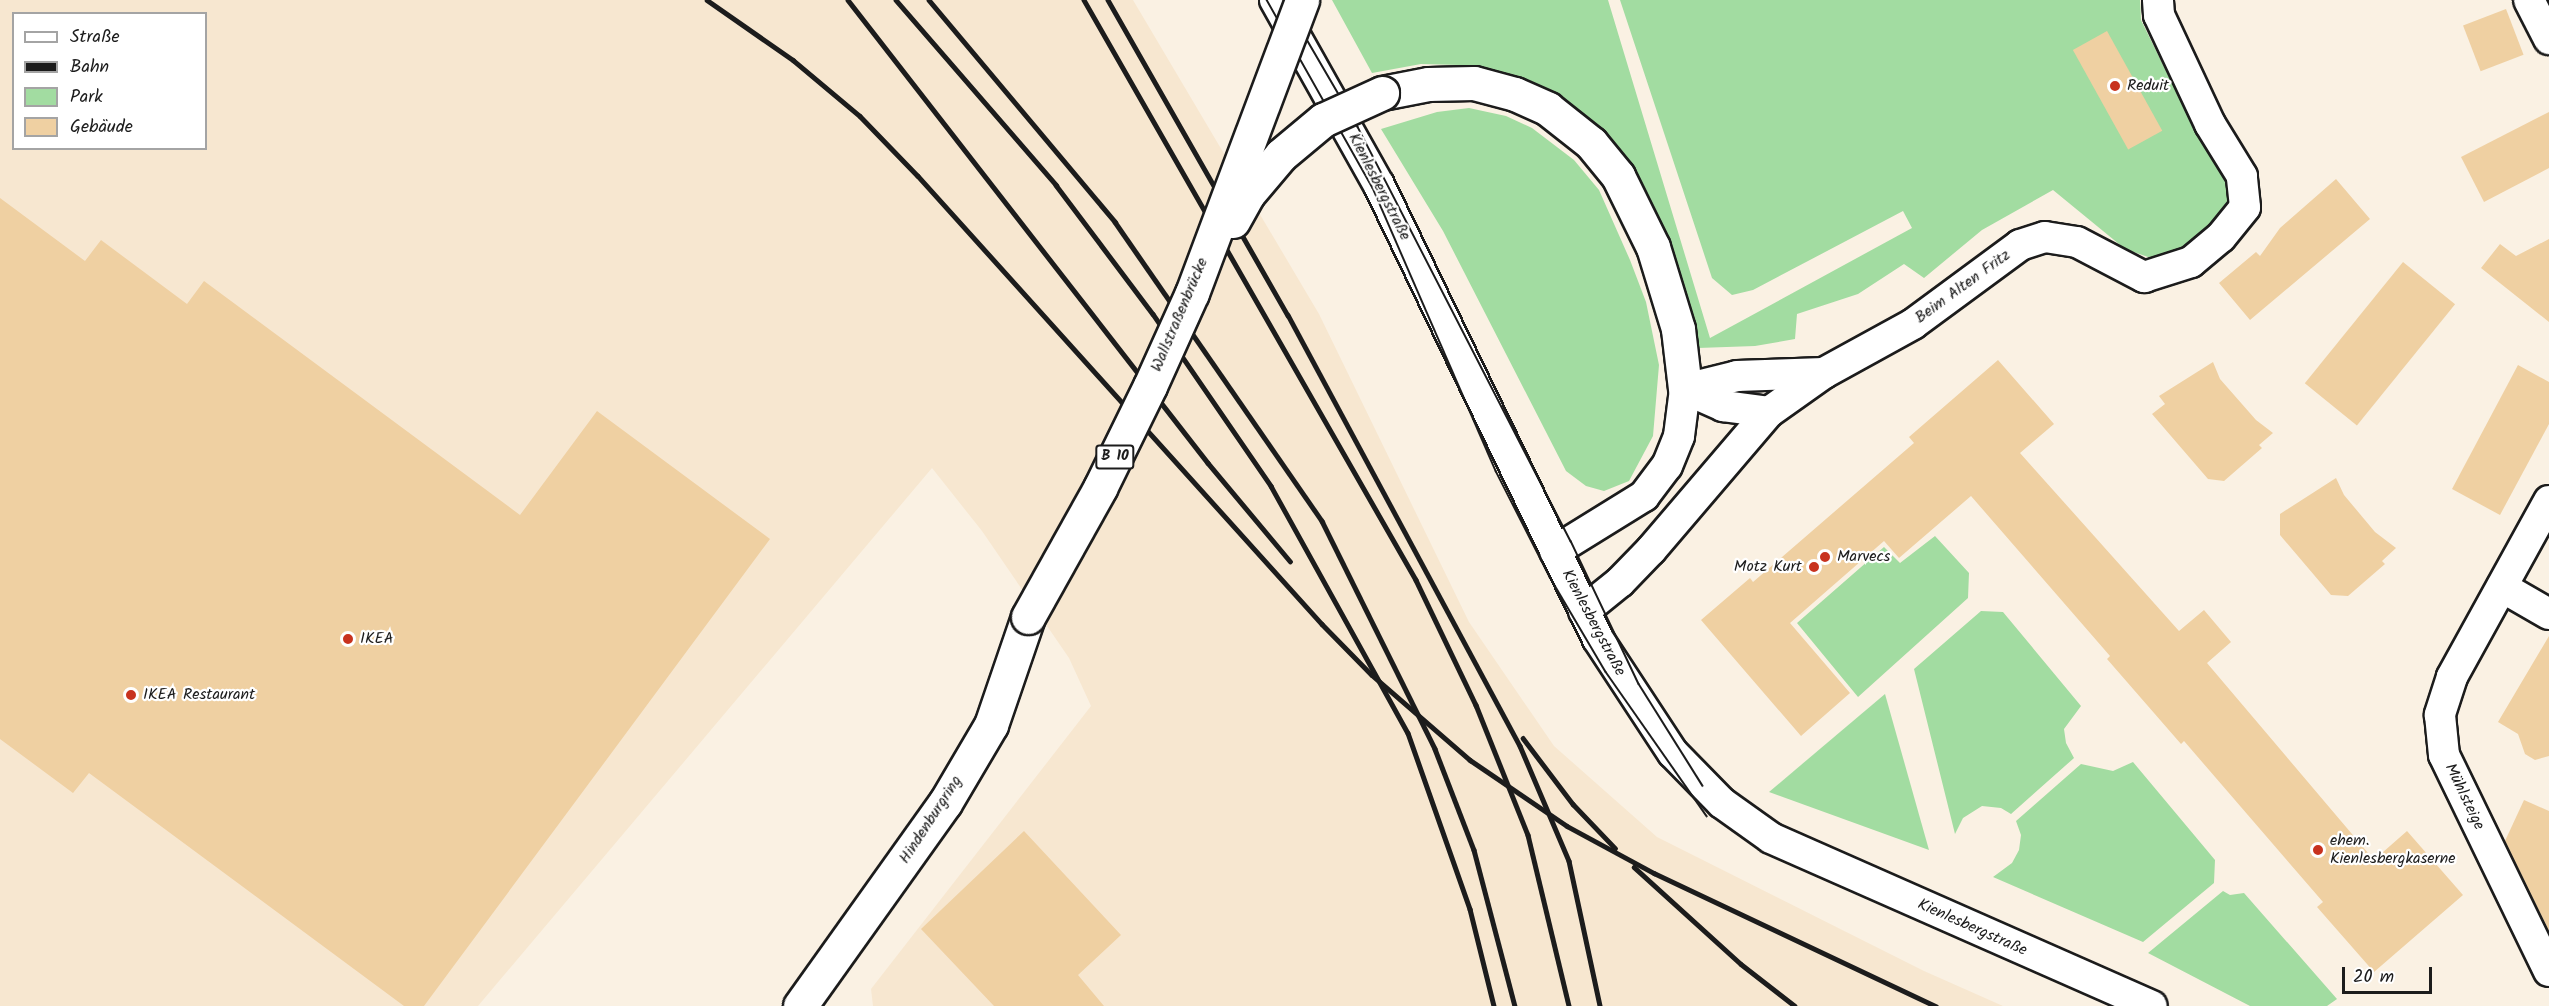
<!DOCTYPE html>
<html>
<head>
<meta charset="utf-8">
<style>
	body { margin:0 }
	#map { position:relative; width:2549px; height:1006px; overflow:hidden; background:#faf1e3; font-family:Kalam,sans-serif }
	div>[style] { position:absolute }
	.built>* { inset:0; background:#f7e7d0 }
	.green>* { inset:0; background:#a2dca1 }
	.building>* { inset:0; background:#efd0a2; transform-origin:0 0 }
	.roads { filter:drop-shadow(2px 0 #1c1c1c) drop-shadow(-2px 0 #1c1c1c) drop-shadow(0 2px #1c1c1c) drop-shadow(0 -2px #1c1c1c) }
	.minor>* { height:30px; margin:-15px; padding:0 15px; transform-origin:15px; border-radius:15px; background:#fff }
	.highway>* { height:33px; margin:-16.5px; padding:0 16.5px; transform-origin:16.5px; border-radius:16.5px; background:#fff }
	.tram>* { height:1.5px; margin:-0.75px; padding:0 0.75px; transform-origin:0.75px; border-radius:0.75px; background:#1c1c1c }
	.rail>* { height:4.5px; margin:-2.25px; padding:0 2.25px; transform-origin:2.25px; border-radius:2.25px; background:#1c1c1c }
	.bridges { filter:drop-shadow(2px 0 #1c1c1c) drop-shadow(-2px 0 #1c1c1c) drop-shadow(0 2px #1c1c1c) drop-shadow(0 -2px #1c1c1c) }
	.highway-bridge>* { height:33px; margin:-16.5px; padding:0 16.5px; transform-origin:16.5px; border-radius:16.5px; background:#fff }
	.dots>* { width:16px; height:16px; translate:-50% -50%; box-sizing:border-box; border:3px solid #fff; border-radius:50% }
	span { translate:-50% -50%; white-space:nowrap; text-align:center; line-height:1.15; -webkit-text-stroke:4.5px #fff; paint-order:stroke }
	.shield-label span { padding:2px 4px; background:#fff; border:2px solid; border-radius:4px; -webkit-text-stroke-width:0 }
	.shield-label { font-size:15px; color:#1c1c1c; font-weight:700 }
	.poi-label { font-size:16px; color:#1c1c1c }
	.left { translate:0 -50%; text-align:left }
	.right { translate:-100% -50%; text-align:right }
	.street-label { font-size:16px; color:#1c1c1c }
	.legend { position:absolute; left:12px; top:12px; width:195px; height:138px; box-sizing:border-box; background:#fff; border:2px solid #a4a4a4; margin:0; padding:8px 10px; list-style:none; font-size:18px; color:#1c1c1c }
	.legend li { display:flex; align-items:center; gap:12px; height:30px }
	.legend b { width:30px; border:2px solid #a4a4a4 }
	.scale { position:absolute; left:2342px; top:967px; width:90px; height:27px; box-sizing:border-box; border:3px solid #1c1c1c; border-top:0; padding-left:8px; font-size:18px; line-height:21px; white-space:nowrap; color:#1c1c1c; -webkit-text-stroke:4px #fff; paint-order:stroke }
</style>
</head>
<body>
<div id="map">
	<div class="built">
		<div style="clip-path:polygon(evenodd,0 0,1133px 0,1319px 314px,1469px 622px,1554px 746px,1657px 837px,1924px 971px,2003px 1006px,873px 1006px,871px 989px,1091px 706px,1069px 658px,982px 531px,932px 468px,478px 1006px,0 1006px,0 0,14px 14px,206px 14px,206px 148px,14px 148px,14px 14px)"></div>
	</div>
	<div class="green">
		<div style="clip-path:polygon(1332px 0,1608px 0,1710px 338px,1912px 228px,1903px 211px,1753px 290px,1732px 295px,1712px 278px,1620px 0,2140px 0,2141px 20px,2194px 128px,2228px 176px,2229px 203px,2209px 227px,2179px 251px,2162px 257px,2148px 257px,2125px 249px,2053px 190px,1982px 230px,1924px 278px,1904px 264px,1858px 294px,1797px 314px,1795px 339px,1755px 346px,1698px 348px,1676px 266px,1568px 105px,1530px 83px,1460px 65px,1421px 64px,1372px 73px)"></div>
		<div style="clip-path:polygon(1469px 108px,1506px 116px,1532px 128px,1574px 160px,1599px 190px,1630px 260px,1646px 302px,1659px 365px,1653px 436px,1629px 481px,1604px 491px,1586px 486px,1566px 471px,1443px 231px,1381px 129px,1437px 112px)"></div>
		<div style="clip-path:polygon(1935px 536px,1969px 573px,1968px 598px,1858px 697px,1797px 623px,1884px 547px,1900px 563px)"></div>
		<div style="clip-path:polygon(1981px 611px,2003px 612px,2081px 706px,2064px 729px,2066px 743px,2074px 758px,2011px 814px,2001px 808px,1982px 806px,1963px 818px,1955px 834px,1914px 669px)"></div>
		<div style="clip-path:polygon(1885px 694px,1929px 850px,1769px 792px)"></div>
		<div style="clip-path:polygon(2133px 762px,2215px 860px,2214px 883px,2143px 942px,1993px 877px,2012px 863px,2019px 850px,2021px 835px,2016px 821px,2081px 764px,2113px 771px)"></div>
		<div style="clip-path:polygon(2223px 891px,2230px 895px,2244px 893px,2337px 999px,2327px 1006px,2250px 1006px,2148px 953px)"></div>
	</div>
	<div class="building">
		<div style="left:2506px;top:9px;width:49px;height:46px;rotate:69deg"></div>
		<div style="left:2107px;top:31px;width:114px;height:39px;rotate:61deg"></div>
		<div style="clip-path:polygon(2549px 112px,2549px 168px,2484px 202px,2461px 157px)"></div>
		<div style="clip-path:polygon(2336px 179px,2370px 219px,2250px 320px,2219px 283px,2256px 252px,2260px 256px,2280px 228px)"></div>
		<div style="clip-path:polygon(0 198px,85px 261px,101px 240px,187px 304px,204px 281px,520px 515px,597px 411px,770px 539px,424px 1006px,404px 1006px,89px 773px,73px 793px,0 739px)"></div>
		<div style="clip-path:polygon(2549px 239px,2549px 322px,2481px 268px,2500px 244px,2516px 256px)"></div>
		<div style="left:2403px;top:262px;width:67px;height:156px;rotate:39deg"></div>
		<div style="clip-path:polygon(1998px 360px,2054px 424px,2020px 453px,2179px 631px,2204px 610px,2231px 642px,2207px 663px,2374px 860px,2407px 831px,2463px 895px,2374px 972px,2317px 907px,2323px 902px,2184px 741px,2181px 744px,2107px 659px,2110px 656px,1971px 496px,1899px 558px,1884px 541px,1790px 623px,1850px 693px,1801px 736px,1701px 620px,1750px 578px,1753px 582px,1914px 443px,1909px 437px)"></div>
		<div style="clip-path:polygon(2213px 362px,2220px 379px,2256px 420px,2273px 433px,2259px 445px,2262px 448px,2224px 481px,2208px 479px,2152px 414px,2165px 404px,2159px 396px)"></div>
		<div style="clip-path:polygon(2518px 365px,2549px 382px,2549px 424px,2500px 515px,2452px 489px)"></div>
		<div style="clip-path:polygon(2336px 478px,2344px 495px,2375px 532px,2396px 548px,2382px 561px,2385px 564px,2348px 596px,2331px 595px,2280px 535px,2280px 514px)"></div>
		<div style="clip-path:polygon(2549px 636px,2549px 756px,2535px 760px,2525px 754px,2518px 734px,2498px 722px)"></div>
		<div style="clip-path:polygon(2524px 800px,2549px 811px,2549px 931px,2505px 841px)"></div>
		<div style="clip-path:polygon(1024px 831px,1121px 935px,1078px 975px,1104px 1006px,994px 1006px,921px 929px)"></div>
	</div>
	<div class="roads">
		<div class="minor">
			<div style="left:1275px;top:0;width:212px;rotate:60.7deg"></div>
			<div style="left:1379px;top:185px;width:504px;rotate:64.25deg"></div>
			<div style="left:1598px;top:639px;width:136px;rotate:56.7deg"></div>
			<div style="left:1673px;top:753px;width:70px;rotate:45.6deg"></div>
			<div style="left:1722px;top:803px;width:60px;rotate:35.5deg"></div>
			<div style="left:1771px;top:838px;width:416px;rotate:23.8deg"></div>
			<div style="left:2529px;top:0;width:44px;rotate:62.9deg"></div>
			<div style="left:1685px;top:389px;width:54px;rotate:-14deg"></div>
			<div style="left:1737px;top:376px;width:87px;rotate:-2deg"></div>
			<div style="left:1685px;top:389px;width:42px;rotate:24.1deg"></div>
			<div style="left:1723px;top:406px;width:46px;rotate:7.4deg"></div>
			<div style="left:2549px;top:501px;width:201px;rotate:118.9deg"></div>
			<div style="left:2452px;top:677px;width:40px;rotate:108deg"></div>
			<div style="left:2440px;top:715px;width:40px;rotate:84.3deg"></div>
			<div style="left:2444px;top:755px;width:240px;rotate:64.1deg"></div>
			<div style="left:1555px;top:551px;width:105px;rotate:-31.7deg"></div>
			<div style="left:1644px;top:496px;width:38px;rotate:-53deg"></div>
			<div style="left:1667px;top:466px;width:32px;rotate:-68deg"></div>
			<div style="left:1679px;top:436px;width:47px;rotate:-82.7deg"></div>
			<div style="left:2502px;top:587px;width:54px;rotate:29.9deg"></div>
			<div style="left:1584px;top:611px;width:46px;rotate:-38.9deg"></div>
			<div style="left:1620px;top:582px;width:45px;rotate:-45.9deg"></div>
			<div style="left:1651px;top:550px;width:182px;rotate:-49.5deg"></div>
			<div style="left:1769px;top:412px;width:67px;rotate:-35.3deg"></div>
			<div style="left:1824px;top:373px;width:102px;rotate:-28.8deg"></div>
			<div style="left:1913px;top:324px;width:133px;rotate:-36.4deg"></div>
			<div style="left:2020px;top:245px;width:26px;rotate:-18deg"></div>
			<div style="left:2045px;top:237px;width:32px;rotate:9deg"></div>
			<div style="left:2077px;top:242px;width:76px;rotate:27.6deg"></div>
			<div style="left:2144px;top:277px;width:49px;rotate:-17.7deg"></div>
			<div style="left:2191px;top:262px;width:39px;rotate:-40deg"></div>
			<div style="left:2221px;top:237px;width:38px;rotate:-51deg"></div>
			<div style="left:2245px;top:207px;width:31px;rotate:-96deg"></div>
			<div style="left:2242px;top:176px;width:61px;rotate:-121.6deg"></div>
			<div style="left:2210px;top:124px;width:120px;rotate:-115.1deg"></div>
			<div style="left:2159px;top:15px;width:15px;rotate:-94deg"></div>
		</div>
		<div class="highway">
			<div style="left:1382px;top:93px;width:47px;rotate:-11.1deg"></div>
			<div style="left:1428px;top:84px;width:46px;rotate:-1.2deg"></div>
			<div style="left:1474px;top:83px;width:42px;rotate:15deg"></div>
			<div style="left:1515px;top:94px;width:36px;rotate:24deg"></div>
			<div style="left:1548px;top:109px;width:55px;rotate:38.3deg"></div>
			<div style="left:1591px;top:143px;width:43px;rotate:50.7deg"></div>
			<div style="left:1618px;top:176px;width:79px;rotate:63.8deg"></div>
			<div style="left:1653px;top:247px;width:86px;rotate:73deg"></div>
			<div style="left:1678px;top:329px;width:60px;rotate:83.3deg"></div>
			<div style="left:800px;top:1006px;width:249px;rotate:-54.5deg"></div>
			<div style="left:945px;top:803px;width:91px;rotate:-59.5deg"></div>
			<div style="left:991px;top:725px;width:114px;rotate:-71.1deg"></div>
		</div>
	</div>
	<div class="tram">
		<div style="left:1267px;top:0;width:216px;rotate:60.6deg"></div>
		<div style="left:1373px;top:188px;width:309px;rotate:66.5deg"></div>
		<div style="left:1496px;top:471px;width:119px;rotate:63deg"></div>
		<div style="left:1550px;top:577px;width:110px;rotate:59.5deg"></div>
		<div style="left:1606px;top:672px;width:176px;rotate:55deg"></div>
		<div style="left:1284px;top:0;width:147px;rotate:59.8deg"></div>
		<div style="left:1358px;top:127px;width:466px;rotate:62.8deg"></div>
		<div style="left:1571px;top:541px;width:158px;rotate:64.6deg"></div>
		<div style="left:1639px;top:684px;width:120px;rotate:57.9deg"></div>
	</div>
	<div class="rail">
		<div style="left:707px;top:0;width:105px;rotate:34.9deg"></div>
		<div style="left:793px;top:60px;width:87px;rotate:39.9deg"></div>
		<div style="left:860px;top:116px;width:83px;rotate:46deg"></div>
		<div style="left:918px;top:176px;width:603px;rotate:47.96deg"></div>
		<div style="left:1322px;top:624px;width:71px;rotate:45.6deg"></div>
		<div style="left:1372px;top:675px;width:130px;rotate:40.9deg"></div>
		<div style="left:1470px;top:760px;width:117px;rotate:34.2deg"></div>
		<div style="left:1567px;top:826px;width:99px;rotate:28.4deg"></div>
		<div style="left:1654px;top:873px;width:312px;rotate:25.3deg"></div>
		<div style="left:848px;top:0;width:586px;rotate:52.13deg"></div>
		<div style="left:1208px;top:463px;width:128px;rotate:50.1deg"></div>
		<div style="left:896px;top:0;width:245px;rotate:49.1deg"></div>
		<div style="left:1056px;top:185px;width:161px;rotate:53.1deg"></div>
		<div style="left:1153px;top:314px;width:209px;rotate:55.5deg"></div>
		<div style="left:1271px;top:486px;width:282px;rotate:61deg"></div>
		<div style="left:1408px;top:733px;width:187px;rotate:70.6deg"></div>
		<div style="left:1470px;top:909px;width:100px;rotate:76.1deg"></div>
		<div style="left:929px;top:0;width:290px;rotate:50deg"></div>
		<div style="left:1115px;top:222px;width:364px;rotate:55.3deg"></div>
		<div style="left:1322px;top:521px;width:254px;rotate:63.6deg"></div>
		<div style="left:1435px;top:749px;width:108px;rotate:68.9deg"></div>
		<div style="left:1474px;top:850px;width:161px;rotate:75.3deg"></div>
		<div style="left:1084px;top:0;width:668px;rotate:60.21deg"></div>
		<div style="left:1416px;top:580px;width:139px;rotate:64.4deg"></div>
		<div style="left:1476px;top:705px;width:140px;rotate:68.2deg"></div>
		<div style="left:1528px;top:835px;width:176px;rotate:76.5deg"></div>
		<div style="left:1108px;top:0;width:363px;rotate:60.3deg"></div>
		<div style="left:1288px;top:315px;width:489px;rotate:61.7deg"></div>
		<div style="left:1520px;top:746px;width:125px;rotate:66.9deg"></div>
		<div style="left:1569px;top:861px;width:148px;rotate:77.9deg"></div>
		<div style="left:1523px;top:738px;width:83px;rotate:52.9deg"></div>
		<div style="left:1573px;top:804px;width:61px;rotate:46.3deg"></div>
		<div style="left:1634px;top:867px;width:144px;rotate:42.2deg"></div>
		<div style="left:1741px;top:964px;width:68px;rotate:37.9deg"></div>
	</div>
	<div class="bridges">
		<div class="highway-bridge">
			<div style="left:1233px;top:221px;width:31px;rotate:-61deg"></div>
			<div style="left:1248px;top:194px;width:51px;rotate:-49.8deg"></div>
			<div style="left:1281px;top:155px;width:55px;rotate:-39.8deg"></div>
			<div style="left:1323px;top:120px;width:65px;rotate:-24.6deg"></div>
			<div style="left:1028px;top:617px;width:148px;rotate:-60.8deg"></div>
			<div style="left:1100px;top:488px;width:114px;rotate:-63.9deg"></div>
			<div style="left:1150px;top:386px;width:102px;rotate:-65.7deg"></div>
			<div style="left:1192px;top:293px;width:313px;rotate:-69.4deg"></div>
		</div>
	</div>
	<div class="dots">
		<div style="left:2115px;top:86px;background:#c8321e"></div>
		<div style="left:1825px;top:557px;background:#c8321e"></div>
		<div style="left:1814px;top:567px;background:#c8321e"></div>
		<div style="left:348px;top:639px;background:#c8321e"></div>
		<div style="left:131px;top:695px;background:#c8321e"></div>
		<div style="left:2318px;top:850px;background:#c8321e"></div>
	</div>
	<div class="shield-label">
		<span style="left:1115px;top:457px">B 10</span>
	</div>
	<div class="poi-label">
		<span class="left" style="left:2127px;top:86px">Reduit</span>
		<span class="left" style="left:1837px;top:557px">Marvecs</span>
		<span class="right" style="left:1802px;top:567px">Motz Kurt</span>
		<span class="left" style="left:360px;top:639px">IKEA</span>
		<span class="left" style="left:143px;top:695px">IKEA Restaurant</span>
		<span class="left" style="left:2330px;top:850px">ehem.<br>Kienlesbergkaserne</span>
	</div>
	<div class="street-label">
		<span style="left:1379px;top:187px;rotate:63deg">Kienlesbergstraße</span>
		<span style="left:1963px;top:287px;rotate:-36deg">Beim Alten Fritz</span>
		<span style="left:1180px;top:315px;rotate:-67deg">Wallstraßenbrücke</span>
		<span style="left:1593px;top:623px;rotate:62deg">Kienlesbergstraße</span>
		<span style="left:2464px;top:797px;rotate:64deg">Mühlsteige</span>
		<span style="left:931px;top:820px;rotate:-57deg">Hindenburgring</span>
		<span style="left:1972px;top:928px;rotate:24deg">Kienlesbergstraße</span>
	</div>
	<ul class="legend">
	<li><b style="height:8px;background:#fff"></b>Straße</li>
	<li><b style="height:8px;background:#1c1c1c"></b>Bahn</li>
	<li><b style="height:16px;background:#a2dca1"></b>Park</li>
	<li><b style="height:16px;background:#efd0a2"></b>Gebäude</li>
	</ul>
	<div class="scale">20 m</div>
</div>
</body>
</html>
